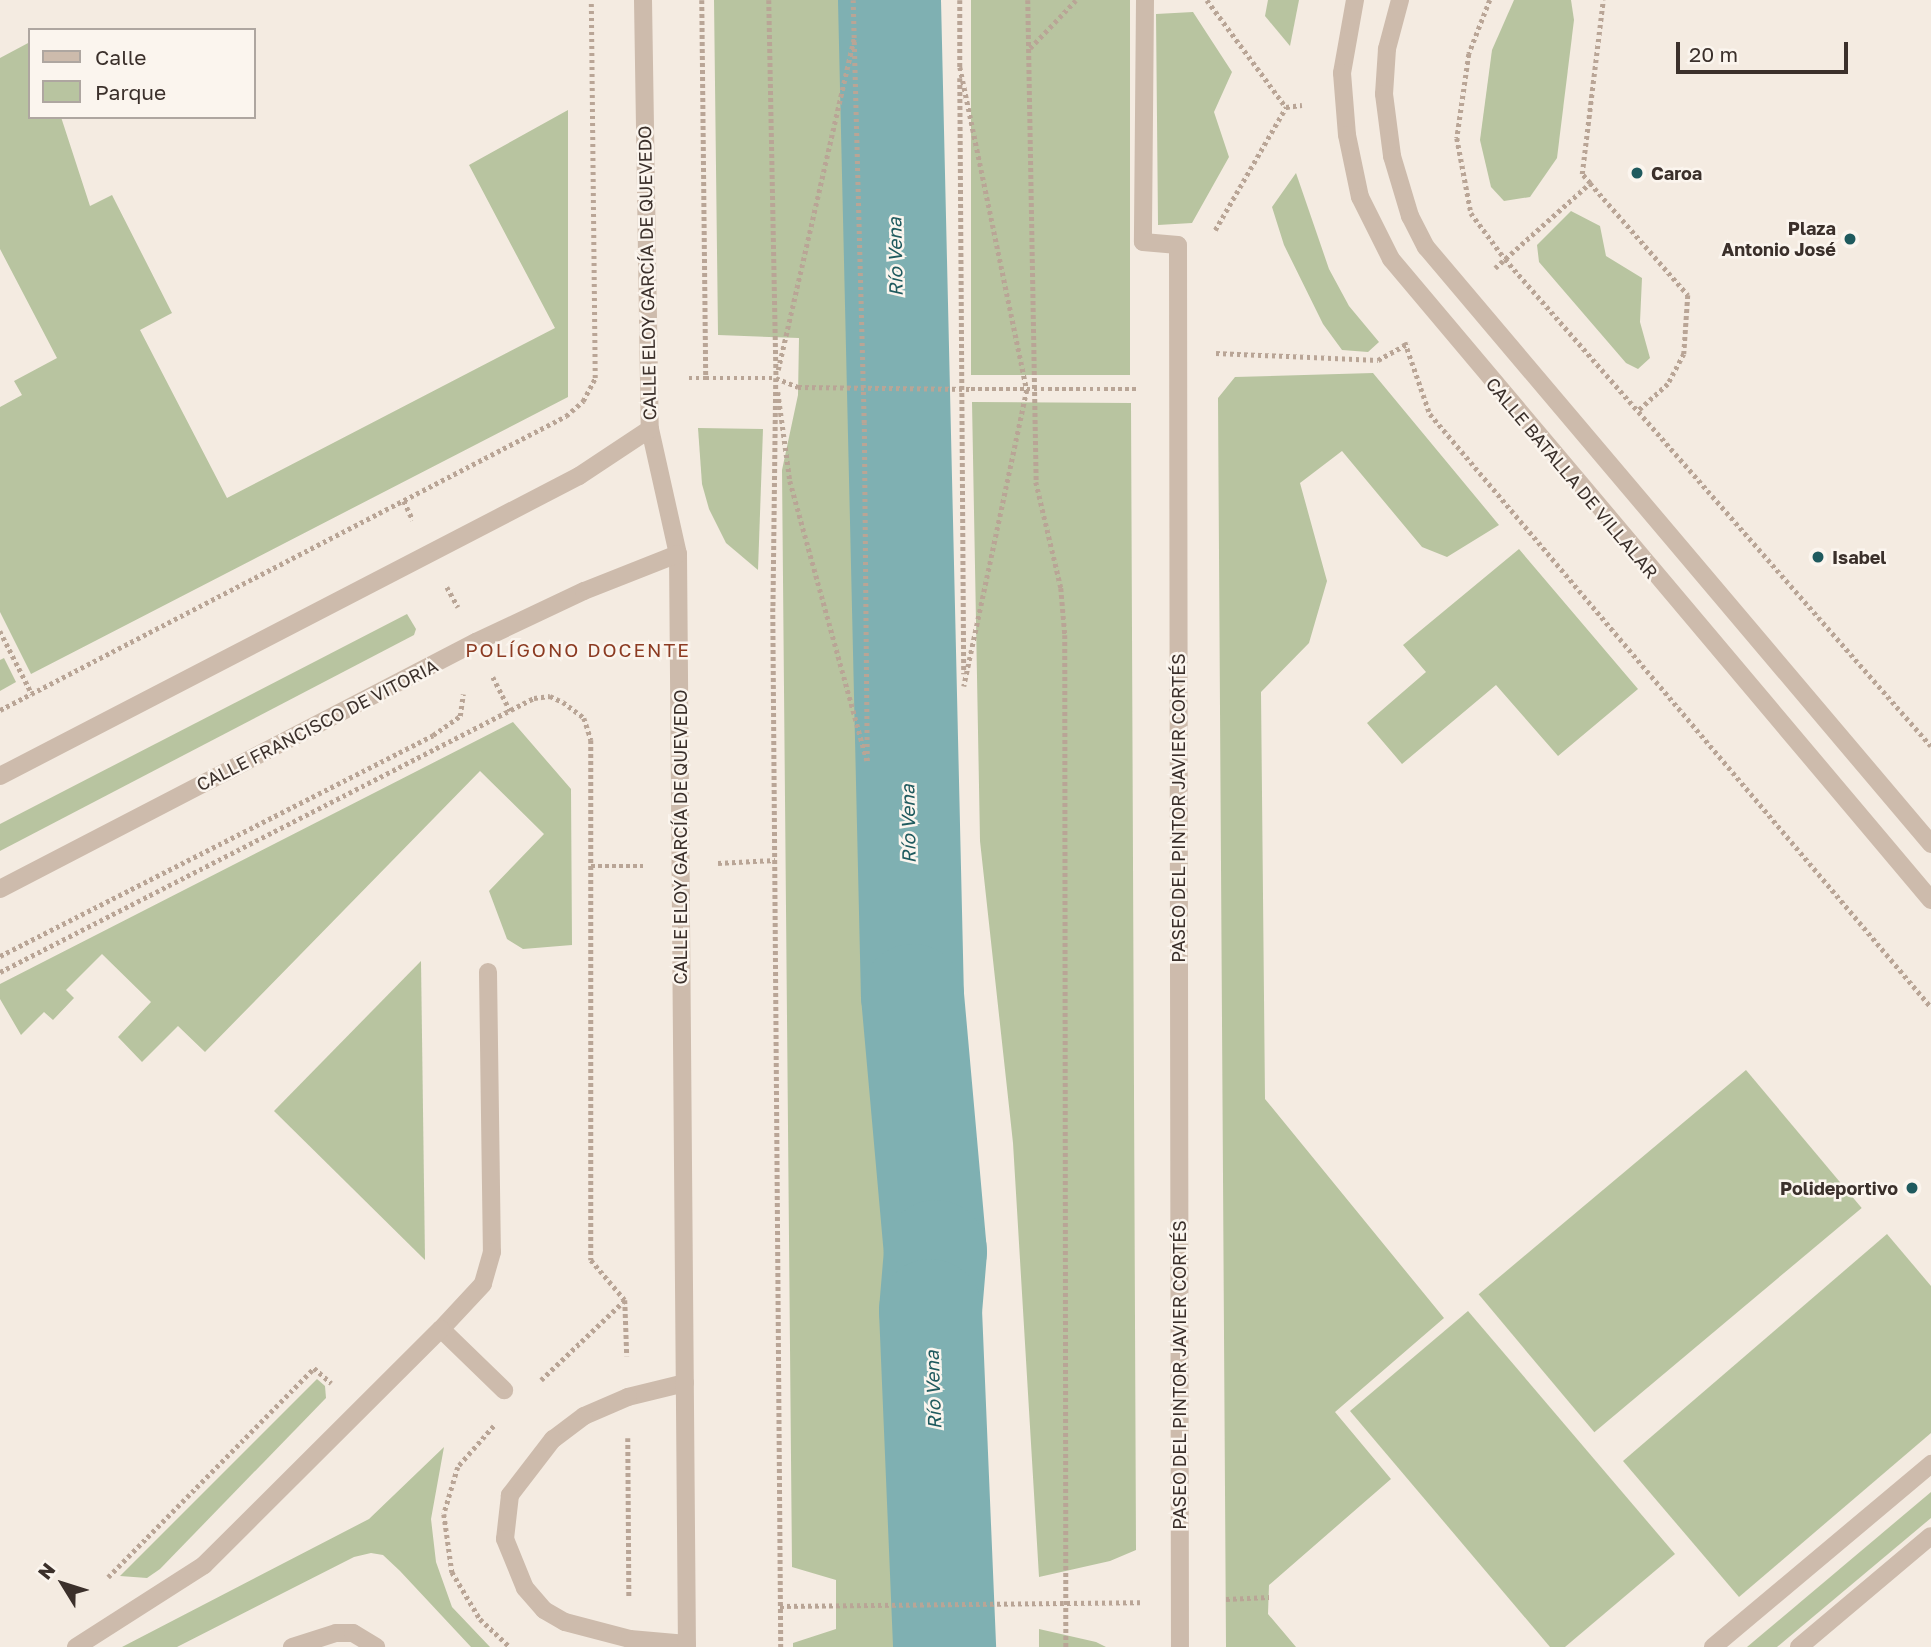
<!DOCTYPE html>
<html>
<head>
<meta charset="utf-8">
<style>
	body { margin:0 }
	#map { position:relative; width:1931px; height:1647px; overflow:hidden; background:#f4ebe1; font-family:"Golos Text",sans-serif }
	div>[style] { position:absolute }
	.green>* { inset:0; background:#b8c4a0; transform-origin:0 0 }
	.river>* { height:103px; margin:-51.5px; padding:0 51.5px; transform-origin:51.5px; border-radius:51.5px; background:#7fb0b2 }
	.path>* { height:4.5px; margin-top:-2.25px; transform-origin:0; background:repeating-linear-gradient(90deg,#b9a596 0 3.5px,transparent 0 7px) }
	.service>* { height:18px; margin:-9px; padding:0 9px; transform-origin:9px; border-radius:9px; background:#cdbbac }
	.pedestrian>* { height:18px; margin:-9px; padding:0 9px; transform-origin:9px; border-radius:9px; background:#cdbbac }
	.minor>* { height:18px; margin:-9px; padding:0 9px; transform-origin:9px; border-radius:9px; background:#cdbbac }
	.path-bridge>* { height:4.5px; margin-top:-2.25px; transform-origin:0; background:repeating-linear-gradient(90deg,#b9a596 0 3.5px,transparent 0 7px) }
	.dots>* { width:19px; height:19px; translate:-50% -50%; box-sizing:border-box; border:4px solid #fbf5ee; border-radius:50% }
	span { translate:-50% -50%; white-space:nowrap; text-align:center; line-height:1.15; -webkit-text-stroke:5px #fbf5ee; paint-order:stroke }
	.poi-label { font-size:18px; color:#3b302b; font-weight:700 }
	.left { translate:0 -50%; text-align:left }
	.right { translate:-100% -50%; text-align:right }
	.street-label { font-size:18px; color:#3b302b }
	.water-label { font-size:19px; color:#1f5a5e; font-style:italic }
	.neighbourhood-label { font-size:19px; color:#8c3b22; letter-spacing:2px }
	.legend { position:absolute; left:28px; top:28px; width:228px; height:91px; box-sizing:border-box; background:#fbf5ee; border:2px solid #aea6a0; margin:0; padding:9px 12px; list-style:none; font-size:21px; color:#3b302b }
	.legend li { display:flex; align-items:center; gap:14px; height:35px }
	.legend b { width:35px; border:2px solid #aea6a0 }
	.north { position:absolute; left:28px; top:1549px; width:70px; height:70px; -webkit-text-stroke:5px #fbf5ee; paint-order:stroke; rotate:308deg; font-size:19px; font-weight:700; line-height:28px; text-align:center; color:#3b302b }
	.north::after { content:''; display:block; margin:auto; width:24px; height:32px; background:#3b302b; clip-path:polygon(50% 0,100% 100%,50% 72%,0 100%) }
	.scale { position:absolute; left:1676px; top:42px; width:172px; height:32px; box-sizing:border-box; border:4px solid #3b302b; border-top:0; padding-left:9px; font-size:21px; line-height:24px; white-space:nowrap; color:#3b302b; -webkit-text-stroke:5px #fbf5ee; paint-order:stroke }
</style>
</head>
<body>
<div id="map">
	<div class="green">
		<div style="clip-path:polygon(714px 0,849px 0,862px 591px,878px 628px,891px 701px,900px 1647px,793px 1647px,793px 1643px,836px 1629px,836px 1580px,792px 1567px,782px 470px,798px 395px,799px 338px,718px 335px)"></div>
		<div style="left:971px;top:0;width:159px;height:375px"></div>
		<div style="clip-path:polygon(1268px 0,1299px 0,1290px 46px,1265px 16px)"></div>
		<div style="clip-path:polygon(1571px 0,1574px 20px,1557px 158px,1530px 197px,1504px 201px,1491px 187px,1480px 140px,1492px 50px,1514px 0)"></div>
		<div style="clip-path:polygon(1193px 12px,1232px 72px,1214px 112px,1229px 157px,1192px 223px,1158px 225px,1156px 14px)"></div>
		<div style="clip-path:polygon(30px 42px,30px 117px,61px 117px,90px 206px,112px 195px,172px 313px,140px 330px,227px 498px,555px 328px,469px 165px,568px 110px,568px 397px,31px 674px,0 612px,0 407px,22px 395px,14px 381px,57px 358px,0 249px,0 58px)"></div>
		<div style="clip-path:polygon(1296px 173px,1329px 269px,1349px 306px,1379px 342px,1368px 352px,1342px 350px,1323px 324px,1284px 245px,1272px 207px)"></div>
		<div style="clip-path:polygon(1571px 211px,1600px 226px,1606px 256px,1642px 278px,1640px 322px,1650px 358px,1638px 369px,1626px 363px,1539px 262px,1537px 245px)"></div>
		<div style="clip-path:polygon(1373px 373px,1499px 525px,1447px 557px,1422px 547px,1342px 451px,1300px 483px,1327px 581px,1309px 643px,1261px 692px,1265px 1099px,1444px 1318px,1335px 1412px,1391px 1479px,1269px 1585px,1268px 1614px,1296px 1647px,1226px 1647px,1218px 398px,1235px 377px)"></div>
		<div style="clip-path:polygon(972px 402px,1131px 403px,1136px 1550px,1110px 1561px,1039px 1577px,1013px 1143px,980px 841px)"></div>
		<div style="clip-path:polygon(698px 428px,763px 429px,758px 570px,726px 543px,709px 509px,702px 484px)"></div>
		<div style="clip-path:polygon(1519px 549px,1638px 689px,1558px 756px,1496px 685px,1402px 764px,1367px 723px,1426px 672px,1403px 645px)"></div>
		<div style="clip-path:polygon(407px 614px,416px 629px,414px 635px,0 851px,0 824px)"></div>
		<div style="clip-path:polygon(4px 658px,16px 682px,0 691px,0 660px)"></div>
		<div style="clip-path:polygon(513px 722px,571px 789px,572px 945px,523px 949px,507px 939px,489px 891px,544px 834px,480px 771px,205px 1052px,178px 1026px,142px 1062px,118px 1037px,151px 1002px,102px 954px,66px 990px,74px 998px,53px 1020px,44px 1012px,21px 1035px,0 999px,0 984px)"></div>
		<div style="clip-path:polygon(421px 961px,425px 1260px,274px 1111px)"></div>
		<div style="left:1746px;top:1070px;width:180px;height:349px;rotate:50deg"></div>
		<div style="clip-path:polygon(1887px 1234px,1931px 1286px,1931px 1433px,1739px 1597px,1623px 1461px)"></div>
		<div style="clip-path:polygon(1468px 1311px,1675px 1554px,1565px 1647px,1550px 1647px,1350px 1411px)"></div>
		<div style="clip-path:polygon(317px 1379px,325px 1386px,326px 1398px,160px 1569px,147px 1578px,120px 1576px)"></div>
		<div style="clip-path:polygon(444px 1447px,431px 1519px,436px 1562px,452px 1607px,490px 1647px,471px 1647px,400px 1571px,383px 1555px,371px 1553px,354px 1557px,177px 1647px,122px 1647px,369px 1519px)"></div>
		<div style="clip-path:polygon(1931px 1492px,1931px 1518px,1777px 1647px,1747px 1647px)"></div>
		<div style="clip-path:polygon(1039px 1629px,1096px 1642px,1106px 1647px,1039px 1647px)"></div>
	</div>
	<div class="river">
		<div style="left:889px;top:0;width:995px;rotate:88.68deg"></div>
		<div style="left:912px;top:995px;width:257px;rotate:84.9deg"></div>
		<div style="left:935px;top:1251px;width:59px;rotate:94.8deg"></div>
		<div style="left:930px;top:1310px;width:337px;rotate:87.6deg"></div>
	</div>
	<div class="path">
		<div style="left:702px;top:0;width:378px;rotate:89.4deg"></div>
		<div style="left:706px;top:378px;width:70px"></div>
		<div style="left:776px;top:378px;width:24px;rotate:22deg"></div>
		<div style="left:769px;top:0;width:378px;rotate:88.9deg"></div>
		<div style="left:776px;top:378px;width:230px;rotate:90.7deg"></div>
		<div style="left:773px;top:608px;width:1039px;rotate:89.56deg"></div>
		<div style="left:960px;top:0;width:67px;rotate:90deg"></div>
		<div style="left:960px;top:67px;width:330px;rotate:78.3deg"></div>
		<div style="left:1027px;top:390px;width:303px;rotate:102deg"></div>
		<div style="left:1028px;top:0;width:482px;rotate:89deg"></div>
		<div style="left:1036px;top:482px;width:109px;rotate:76.7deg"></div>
		<div style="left:1061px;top:588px;width:47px;rotate:85.1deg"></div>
		<div style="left:1065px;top:635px;width:1012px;rotate:89.94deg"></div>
		<div style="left:1207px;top:0;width:133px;rotate:53.6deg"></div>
		<div style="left:1286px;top:107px;width:16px;rotate:-7deg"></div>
		<div style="left:1490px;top:0;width:58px;rotate:111.3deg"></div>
		<div style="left:1469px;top:54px;width:85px;rotate:98.1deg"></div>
		<div style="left:1457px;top:138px;width:76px;rotate:79.4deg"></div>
		<div style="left:1471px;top:213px;width:57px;rotate:53.5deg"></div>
		<div style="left:1505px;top:259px;width:647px;rotate:48.82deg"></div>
		<div style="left:1030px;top:48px;width:66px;rotate:-46.2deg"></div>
		<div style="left:960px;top:78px;width:596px;rotate:89.62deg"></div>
		<div style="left:1590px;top:183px;width:12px;rotate:-132deg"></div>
		<div style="left:1582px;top:174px;width:175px;rotate:-83.1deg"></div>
		<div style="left:1215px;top:230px;width:142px;rotate:-60deg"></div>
		<div style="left:1495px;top:268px;width:127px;rotate:-41.8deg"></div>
		<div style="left:1590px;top:183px;width:149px;rotate:48.8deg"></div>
		<div style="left:1688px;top:295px;width:59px;rotate:93.9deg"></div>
		<div style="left:1684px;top:354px;width:34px;rotate:118deg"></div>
		<div style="left:1668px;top:384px;width:40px;rotate:138deg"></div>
		<div style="left:1405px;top:342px;width:76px;rotate:70.9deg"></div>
		<div style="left:1430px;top:414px;width:776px;rotate:49.81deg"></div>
		<div style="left:1216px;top:353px;width:162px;rotate:2.5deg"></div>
		<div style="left:1378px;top:360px;width:35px;rotate:-29deg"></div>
		<div style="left:778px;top:370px;width:341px;rotate:-77.1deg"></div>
		<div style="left:689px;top:378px;width:17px"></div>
		<div style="left:971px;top:389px;width:167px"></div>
		<div style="left:778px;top:392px;width:90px;rotate:82.3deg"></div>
		<div style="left:790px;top:481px;width:290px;rotate:74.6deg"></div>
		<div style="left:867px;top:761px;width:338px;rotate:-90.5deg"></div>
		<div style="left:864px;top:423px;width:423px;rotate:-91.5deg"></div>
		<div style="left:404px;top:501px;width:21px;rotate:65deg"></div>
		<div style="left:447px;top:587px;width:23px;rotate:61deg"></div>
		<div style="left:0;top:631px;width:71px;rotate:63.1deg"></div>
		<div style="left:493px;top:677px;width:38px;rotate:63deg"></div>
		<div style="left:0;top:710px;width:638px;rotate:-27.45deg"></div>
		<div style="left:566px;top:416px;width:23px;rotate:-41deg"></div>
		<div style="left:583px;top:401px;width:26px;rotate:-62deg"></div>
		<div style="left:595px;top:378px;width:378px;rotate:-90.6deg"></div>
		<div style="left:718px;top:863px;width:57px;rotate:-3deg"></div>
		<div style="left:591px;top:866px;width:52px"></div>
		<div style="left:0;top:956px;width:486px;rotate:-27deg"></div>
		<div style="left:433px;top:735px;width:33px;rotate:-35deg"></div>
		<div style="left:460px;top:716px;width:22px;rotate:-82deg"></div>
		<div style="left:0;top:972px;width:600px;rotate:-27.16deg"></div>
		<div style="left:534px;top:698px;width:16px;rotate:-7deg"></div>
		<div style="left:550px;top:696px;width:14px;rotate:25deg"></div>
		<div style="left:563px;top:702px;width:26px;rotate:37deg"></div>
		<div style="left:584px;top:718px;width:23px;rotate:72deg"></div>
		<div style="left:591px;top:740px;width:520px;rotate:90deg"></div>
		<div style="left:591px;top:1260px;width:52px;rotate:49.6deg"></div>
		<div style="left:625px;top:1300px;width:56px;rotate:88deg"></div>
		<div style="left:541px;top:1380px;width:116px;rotate:-43.6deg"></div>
		<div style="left:494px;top:1426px;width:55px;rotate:131.3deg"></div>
		<div style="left:458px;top:1467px;width:49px;rotate:106.6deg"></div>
		<div style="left:444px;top:1514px;width:59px;rotate:82.1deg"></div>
		<div style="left:452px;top:1572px;width:55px;rotate:59.2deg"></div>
		<div style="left:480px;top:1619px;width:41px;rotate:43deg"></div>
		<div style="left:628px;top:1438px;width:159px;rotate:89.6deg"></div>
		<div style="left:108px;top:1577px;width:293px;rotate:-45.4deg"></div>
		<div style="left:314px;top:1368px;width:23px;rotate:41deg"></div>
		<div style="left:1226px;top:1599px;width:43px;rotate:-2.7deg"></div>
		<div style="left:780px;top:1606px;width:360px;rotate:-0.6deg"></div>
	</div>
	<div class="service">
		<div style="left:488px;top:972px;width:280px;rotate:89.2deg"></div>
		<div style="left:492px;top:1252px;width:33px;rotate:106deg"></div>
		<div style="left:483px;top:1284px;width:62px;rotate:133deg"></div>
		<div style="left:441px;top:1329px;width:88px;rotate:44.1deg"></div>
		<div style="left:685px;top:1383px;width:59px;rotate:166.2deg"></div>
		<div style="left:628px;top:1397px;width:48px;rotate:156.6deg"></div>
		<div style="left:584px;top:1416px;width:39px;rotate:143deg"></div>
		<div style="left:553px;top:1439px;width:71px;rotate:127.5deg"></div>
		<div style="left:510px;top:1495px;width:44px;rotate:96.5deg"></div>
		<div style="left:505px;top:1539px;width:53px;rotate:67.8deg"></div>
		<div style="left:525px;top:1588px;width:29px;rotate:49deg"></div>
		<div style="left:544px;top:1610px;width:24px;rotate:30deg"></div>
		<div style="left:565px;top:1622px;width:67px;rotate:14.7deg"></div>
		<div style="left:630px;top:1639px;width:57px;rotate:5deg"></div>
		<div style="left:76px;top:1647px;width:152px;rotate:-32.6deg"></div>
		<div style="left:204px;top:1565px;width:334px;rotate:-44.9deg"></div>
		<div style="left:292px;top:1647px;width:46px;rotate:-17.7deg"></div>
		<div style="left:336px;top:1633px;width:17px"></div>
		<div style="left:353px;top:1633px;width:27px;rotate:31deg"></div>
		<div style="left:1713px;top:1647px;width:285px;rotate:-40deg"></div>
		<div style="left:1799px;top:1647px;width:172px;rotate:-40.1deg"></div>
	</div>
	<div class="pedestrian">
		<div style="left:1145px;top:0;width:242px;rotate:90.5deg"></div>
		<div style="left:1143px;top:242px;width:35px;rotate:5deg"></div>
		<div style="left:1178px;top:245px;width:1402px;rotate:89.92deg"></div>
	</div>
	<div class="minor">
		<div style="left:643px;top:0;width:429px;rotate:89.1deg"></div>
		<div style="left:650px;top:429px;width:128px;rotate:77.4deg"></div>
		<div style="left:678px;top:554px;width:1093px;rotate:89.53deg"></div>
		<div style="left:1355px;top:0;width:74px;rotate:100.1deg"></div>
		<div style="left:1342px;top:73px;width:62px;rotate:85.4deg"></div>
		<div style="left:1347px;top:135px;width:63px;rotate:78.2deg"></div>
		<div style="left:1360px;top:197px;width:69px;rotate:63.4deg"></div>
		<div style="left:1391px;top:259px;width:838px;rotate:49.89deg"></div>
		<div style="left:1400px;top:0;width:51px;rotate:104.9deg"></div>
		<div style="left:1387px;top:49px;width:45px;rotate:93.8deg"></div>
		<div style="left:1384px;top:94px;width:63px;rotate:82.6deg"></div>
		<div style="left:1392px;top:156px;width:63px;rotate:73.3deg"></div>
		<div style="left:1410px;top:216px;width:35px;rotate:63deg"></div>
		<div style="left:1426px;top:247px;width:782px;rotate:49.77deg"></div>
		<div style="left:0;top:776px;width:652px;rotate:-27.39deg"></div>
		<div style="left:579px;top:476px;width:85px;rotate:-33.5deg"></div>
		<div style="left:0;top:889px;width:536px;rotate:-27.43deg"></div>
		<div style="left:476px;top:642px;width:119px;rotate:-25.3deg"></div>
		<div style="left:584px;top:591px;width:101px;rotate:-21.5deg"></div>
	</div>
	<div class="path-bridge">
		<div style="left:798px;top:387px;width:173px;rotate:0.7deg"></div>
	</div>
	<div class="dots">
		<div style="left:1637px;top:173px;background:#1f5a5e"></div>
		<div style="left:1850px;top:239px;background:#1f5a5e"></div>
		<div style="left:1818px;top:557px;background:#1f5a5e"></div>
		<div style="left:1912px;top:1188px;background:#1f5a5e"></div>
	</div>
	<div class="poi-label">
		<span class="left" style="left:1651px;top:173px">Caroa</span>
		<span class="right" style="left:1836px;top:239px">Plaza<br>Antonio José</span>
		<span class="left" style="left:1832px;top:557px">Isabel</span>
		<span class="right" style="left:1898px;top:1188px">Polideportivo</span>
	</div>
	<div class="street-label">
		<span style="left:647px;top:273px;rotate:-91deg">CALLE ELOY GARCÍA DE QUEVEDO</span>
		<span style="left:1572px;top:478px;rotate:50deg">CALLE BATALLA DE VILLALAR</span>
		<span style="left:317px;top:725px;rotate:-27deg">CALLE FRANCISCO DE VITORIA</span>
		<span style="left:1178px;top:808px;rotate:-90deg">PASEO DEL PINTOR JAVIER CORTÉS</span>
		<span style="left:680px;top:837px;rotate:-90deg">CALLE ELOY GARCÍA DE QUEVEDO</span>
		<span style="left:1179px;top:1375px;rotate:-90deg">PASEO DEL PINTOR JAVIER CORTÉS</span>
	</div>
	<div class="water-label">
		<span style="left:895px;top:257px;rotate:-91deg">Río Vena</span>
		<span style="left:908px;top:824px;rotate:-91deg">Río Vena</span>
		<span style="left:933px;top:1390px;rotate:-92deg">Río Vena</span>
	</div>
	<div class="neighbourhood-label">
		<span style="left:578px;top:650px">POLÍGONO DOCENTE</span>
	</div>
	<ul class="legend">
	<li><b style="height:9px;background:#cdbbac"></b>Calle</li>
	<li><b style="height:19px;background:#b8c4a0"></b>Parque</li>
	</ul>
	<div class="north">N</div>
	<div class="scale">20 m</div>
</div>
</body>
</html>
